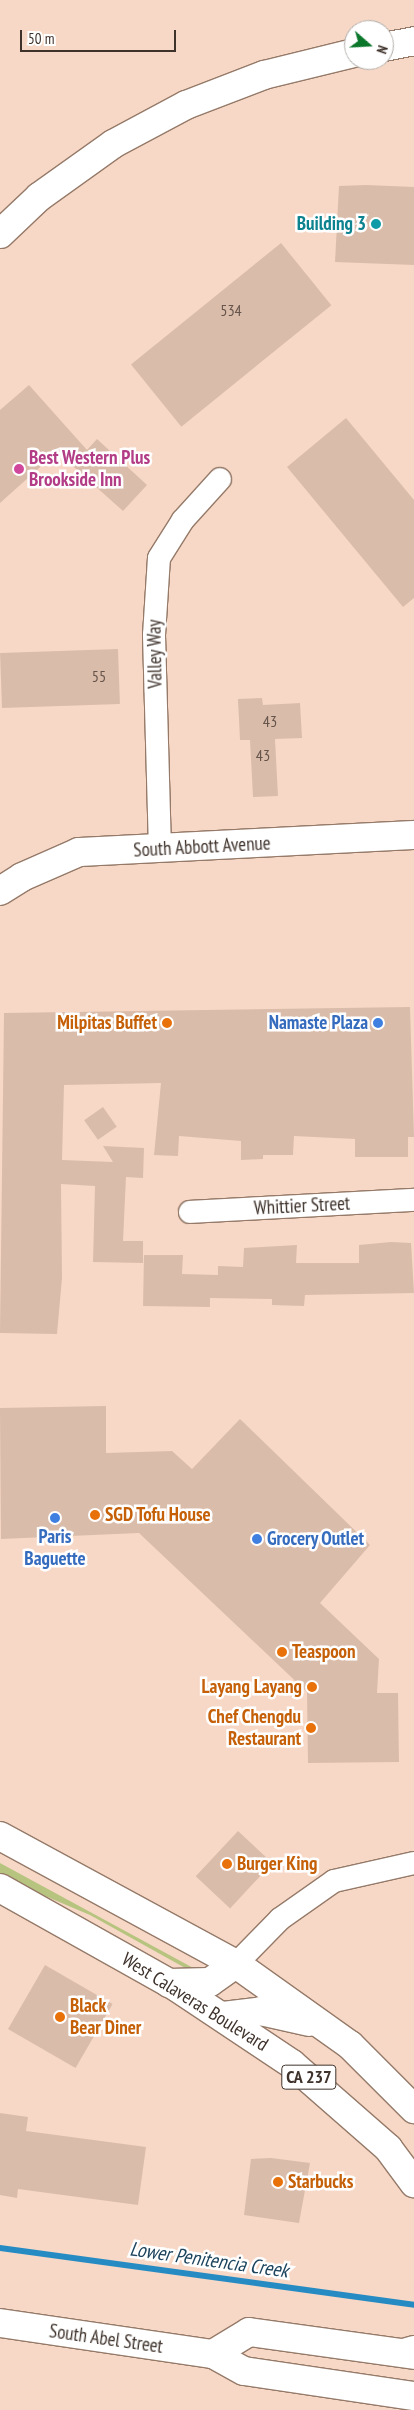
<!DOCTYPE html>
<html>
<head>
<meta charset="utf-8">
<style>
	body { margin:0 }
	#map { position:relative; width:414px; height:2410px; overflow:hidden; background:#f7d8c6; font-family:"PT Sans Narrow",sans-serif }
	div>[style] { position:absolute }
	.green>* { inset:0; background:#b7c480 }
	.stream>* { height:6px; margin:-3px; padding:0 3px; transform-origin:3px; border-radius:3px; background:#278bc3 }
	.building>* { inset:0; background:#dabcaa; transform-origin:0 0 }
	.roads { filter:drop-shadow(1px 0 #957a69) drop-shadow(-1px 0 #957a69) drop-shadow(0 1px #957a69) drop-shadow(0 -1px #957a69) }
	.street>* { height:22px; margin:-11px; padding:0 11px; transform-origin:11px; border-radius:11px; background:#fff }
	.secondary>* { height:28px; margin:-14px; padding:0 14px; transform-origin:14px; border-radius:14px; background:#fff }
	.primary>* { height:28px; margin:-14px; padding:0 14px; transform-origin:14px; border-radius:14px; background:#fff }
	.highway>* { height:28px; margin:-14px; padding:0 14px; transform-origin:14px; border-radius:14px; background:#fff }
	.dots>* { width:14px; height:14px; translate:-50% -50%; box-sizing:border-box; border:2px solid #fff; border-radius:50% }
	span { translate:-50% -50%; white-space:nowrap; text-align:center; line-height:1.15; -webkit-text-stroke:5px #fff; paint-order:stroke }
	.number-label { font-size:16px; color:#65544b }
	.number-label span { -webkit-text-stroke-width:0 }
	.shield-label span { padding:1px 4px; background:#fff; border:1px solid; border-radius:4px; -webkit-text-stroke-width:0 }
	.shield-label { font-size:18px; color:#3e322b; font-weight:700 }
	.culture-label { font-size:19px; color:#0d838f; font-weight:700 }
	.right { translate:-100% -50%; text-align:right }
	.hotel-label { font-size:19px; color:#b23c85; font-weight:700 }
	.left { translate:0 -50%; text-align:left }
	.street-label { font-size:19px; color:#3e322b }
	.food-label { font-size:19px; color:#c56008; font-weight:700 }
	.shop-label { font-size:19px; color:#366cbe; font-weight:700 }
	.water-label { font-size:20px; color:#1e455e; font-style:italic }
	.north { position:absolute; left:344px; top:20px; width:50px; height:50px; box-sizing:border-box; background:#fff; border:1px solid #b2adaa; border-radius:50%; rotate:109deg; font-size:14px; font-weight:700; line-height:20px; text-align:center; color:#3e322b }
	.north::after { content:''; display:block; margin:auto; width:18px; height:22px; background:#0b772b; clip-path:polygon(50% 0,100% 100%,50% 72%,0 100%) }
	.scale { position:absolute; left:20px; top:30px; width:156px; height:22px; box-sizing:border-box; border:2px solid #3e322b; border-top:0; padding-left:6px; font-size:15px; line-height:18px; white-space:nowrap; color:#3e322b; -webkit-text-stroke:4px #fff; paint-order:stroke }
</style>
</head>
<body>
<div id="map">
	<div class="green">
		<div style="clip-path:polygon(0 1863px,197px 1970px,196px 1974px,90px 1915px,0 1877px)"></div>
	</div>
	<div class="stream">
		<div style="left:0;top:2248px;width:418px;rotate:7.8deg"></div>
	</div>
	<div class="building">
		<div style="clip-path:polygon(366px 185px,414px 187px,414px 265px,335px 262px,339px 186px)"></div>
		<div style="left:281px;top:243px;width:80px;height:193px;rotate:51deg"></div>
		<div style="clip-path:polygon(29px 385px,87px 450px,97px 439px,147px 485px,123px 511px,57px 452px,0 503px,0 410px)"></div>
		<div style="clip-path:polygon(346px 418px,414px 500px,414px 598px,403px 607px,287px 467px)"></div>
		<div style="left:118px;top:649px;width:55px;height:118px;rotate:88deg"></div>
		<div style="clip-path:polygon(262px 698px,263px 705px,300px 703px,302px 738px,275px 739px,278px 796px,253px 797px,250px 740px,240px 740px,238px 699px)"></div>
		<div style="clip-path:polygon(410px 1007px,414px 1137px,408px 1137px,408px 1157px,355px 1157px,355px 1139px,294px 1136px,293px 1155px,263px 1155px,263px 1159px,241px 1160px,241px 1141px,179px 1136px,178px 1156px,154px 1155px,161px 1083px,64px 1085px,62px 1160px,113px 1162px,103px 1146px,144px 1148px,143px 1178px,126px 1177px,123px 1241px,143px 1241px,143px 1263px,93px 1262px,95px 1186px,61px 1184px,62px 1278px,57px 1334px,0 1333px,4px 1013px)"></div>
		<div style="left:103px;top:1107px;width:24px;height:23px;rotate:55deg"></div>
		<div style="clip-path:polygon(391px 1242px,411px 1243px,414px 1293px,305px 1295px,304px 1306px,272px 1305px,272px 1299px,210px 1298px,210px 1307px,143px 1306px,144px 1255px,183px 1255px,182px 1274px,218px 1275px,218px 1266px,243px 1267px,244px 1248px,297px 1245px,296px 1263px,359px 1263px,359px 1245px)"></div>
		<div style="clip-path:polygon(106px 1406px,106px 1453px,172px 1451px,192px 1469px,240px 1419px,370px 1545px,320px 1603px,379px 1659px,377px 1693px,398px 1693px,399px 1762px,308px 1763px,307px 1692px,139px 1533px,1px 1539px,0 1408px)"></div>
		<div style="left:238px;top:1831px;width:47px;height:62px;rotate:43deg"></div>
		<div style="left:45px;top:1965px;width:78px;height:74px;rotate:30deg"></div>
		<div style="clip-path:polygon(0 2113px,28px 2117px,26px 2131px,146px 2147px,138px 2205px,18px 2189px,17px 2198px,0 2195px)"></div>
		<div style="clip-path:polygon(271px 2158px,310px 2163px,299px 2223px,244px 2215px,251px 2159px)"></div>
	</div>
	<div class="roads">
		<div class="street">
			<div style="left:160px;top:850px;width:215px;rotate:-91.6deg"></div>
			<div style="left:154px;top:635px;width:77px;rotate:-86.3deg"></div>
			<div style="left:159px;top:558px;width:45px;rotate:-57.7deg"></div>
			<div style="left:183px;top:520px;width:55px;rotate:-47.9deg"></div>
			<div style="left:190px;top:1212px;width:224px;rotate:-3.1deg"></div>
			<div style="left:236px;top:1964px;width:63px;rotate:-45.6deg"></div>
			<div style="left:280px;top:1919px;width:66px;rotate:-35.1deg"></div>
			<div style="left:334px;top:1881px;width:82px;rotate:-12.7deg"></div>
		</div>
		<div class="secondary">
			<div style="left:0;top:891px;width:26px;rotate:-32deg"></div>
			<div style="left:22px;top:877px;width:62px;rotate:-23.7deg"></div>
			<div style="left:79px;top:852px;width:335px;rotate:-2.9deg"></div>
		</div>
		<div class="primary">
			<div style="left:0;top:2323px;width:215px;rotate:8.3deg"></div>
			<div style="left:213px;top:2354px;width:35px;rotate:29deg"></div>
			<div style="left:244px;top:2371px;width:172px;rotate:8.4deg"></div>
			<div style="left:213px;top:2354px;width:42px;rotate:-31.4deg"></div>
			<div style="left:249px;top:2332px;width:167px;rotate:7.9deg"></div>
		</div>
		<div class="highway">
			<div style="left:384px;top:47px;width:31px;rotate:-11deg"></div>
			<div style="left:0;top:234px;width:54px;rotate:-43.5deg"></div>
			<div style="left:39px;top:197px;width:91px;rotate:-35.6deg"></div>
			<div style="left:113px;top:144px;width:83px;rotate:-28.1deg"></div>
			<div style="left:186px;top:105px;width:84px;rotate:-21deg"></div>
			<div style="left:264px;top:75px;width:93px;rotate:-13.7deg"></div>
			<div style="left:0;top:1836px;width:268px;rotate:28.5deg"></div>
			<div style="left:236px;top:1964px;width:140px;rotate:35.4deg"></div>
			<div style="left:350px;top:2045px;width:91px;rotate:45deg"></div>
			<div style="left:0;top:1888px;width:204px;rotate:29.3deg"></div>
			<div style="left:178px;top:1988px;width:137px;rotate:33.7deg"></div>
			<div style="left:292px;top:2064px;width:128px;rotate:41.2deg"></div>
			<div style="left:388px;top:2148px;width:44px;rotate:53.4deg"></div>
			<div style="left:169px;top:1983px;width:41px;rotate:-1.4deg"></div>
			<div style="left:210px;top:1982px;width:32px;rotate:-35deg"></div>
			<div style="left:223px;top:2016px;width:38px;rotate:-7deg"></div>
			<div style="left:261px;top:2011px;width:49px;rotate:12.9deg"></div>
			<div style="left:404px;top:2353px;width:10px;rotate:-17deg"></div>
		</div>
	</div>
	<div class="dots">
		<div style="left:376px;top:224px;background:#0f9aa8"></div>
		<div style="left:19px;top:469px;background:#d1479c"></div>
		<div style="left:167px;top:1023px;background:#e8710a"></div>
		<div style="left:378px;top:1023px;background:#3f7fe0"></div>
		<div style="left:95px;top:1515px;background:#e8710a"></div>
		<div style="left:55px;top:1518px;background:#3f7fe0"></div>
		<div style="left:257px;top:1539px;background:#3f7fe0"></div>
		<div style="left:282px;top:1652px;background:#e8710a"></div>
		<div style="left:312px;top:1687px;background:#e8710a"></div>
		<div style="left:311px;top:1728px;background:#e8710a"></div>
		<div style="left:227px;top:1864px;background:#e8710a"></div>
		<div style="left:60px;top:2017px;background:#e8710a"></div>
		<div style="left:278px;top:2182px;background:#e8710a"></div>
	</div>
	<div class="number-label">
		<span style="left:231px;top:310px">534</span>
		<span style="left:99px;top:676px">55</span>
		<span style="left:270px;top:721px">43</span>
		<span style="left:263px;top:755px">43</span>
	</div>
	<div class="shield-label">
		<span style="left:309px;top:2077px">CA 237</span>
	</div>
	<div class="culture-label">
		<span class="right" style="left:366px;top:224px">Building 3</span>
	</div>
	<div class="hotel-label">
		<span class="left" style="left:29px;top:469px">Best Western Plus<br>Brookside Inn</span>
	</div>
	<div class="street-label">
		<span style="left:155px;top:654px;rotate:-91deg">Valley Way</span>
		<span style="left:202px;top:847px;rotate:-3deg">South Abbott Avenue</span>
		<span style="left:302px;top:1206px;rotate:-3deg">Whittier Street</span>
		<span style="left:195px;top:2002px;rotate:32deg">West Calaveras Boulevard</span>
		<span style="left:106px;top:2339px;rotate:8deg">South Abel Street</span>
	</div>
	<div class="food-label">
		<span class="right" style="left:157px;top:1023px">Milpitas Buffet</span>
		<span class="left" style="left:105px;top:1515px">SGD Tofu House</span>
		<span class="left" style="left:292px;top:1652px">Teaspoon</span>
		<span class="right" style="left:302px;top:1687px">Layang Layang</span>
		<span class="right" style="left:301px;top:1728px">Chef Chengdu<br>Restaurant</span>
		<span class="left" style="left:237px;top:1864px">Burger King</span>
		<span class="left" style="left:70px;top:2017px">Black<br>Bear Diner</span>
		<span class="left" style="left:288px;top:2182px">Starbucks</span>
	</div>
	<div class="shop-label">
		<span class="right" style="left:368px;top:1023px">Namaste Plaza</span>
		<span style="left:55px;top:1548px">Paris<br>Baguette</span>
		<span class="left" style="left:267px;top:1539px">Grocery Outlet</span>
	</div>
	<div class="water-label">
		<span style="left:209px;top:2260px;rotate:8deg">Lower Penitencia Creek</span>
	</div>
	<div class="north">N</div>
	<div class="scale">50 m</div>
</div>
</body>
</html>
